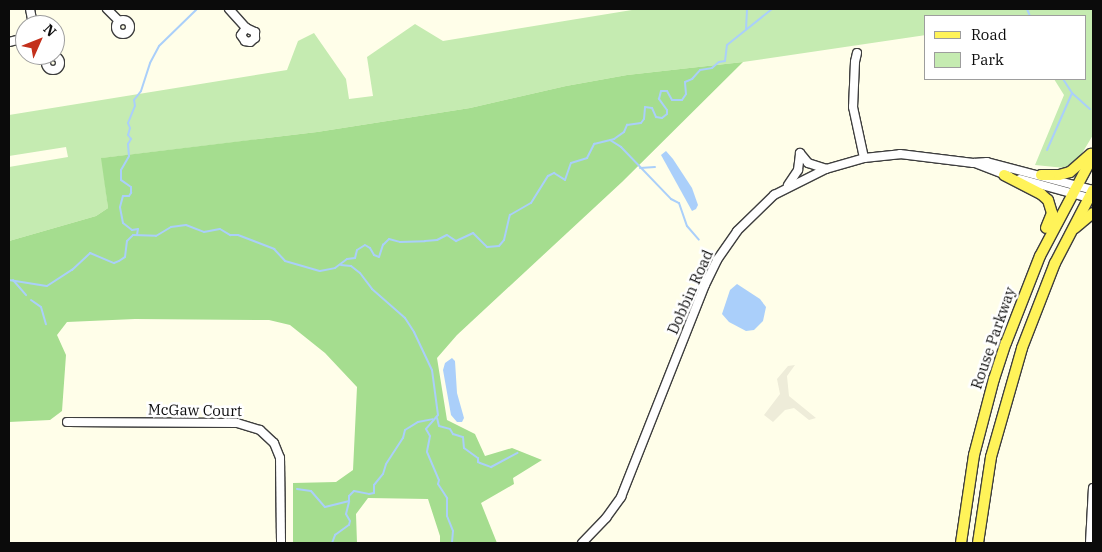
<!DOCTYPE html>
<html>
<head>
<meta charset="utf-8">
<style>
	body { margin:0 }
	#map { position:relative; width:1102px; height:552px; overflow:hidden; background:#fffee9; font-family:"IBM Plex Serif",serif }
	div>[style] { position:absolute }
	.green>* { inset:0; background:#c5ebb1 }
	.forest>* { inset:0; background:#a5dd8f }
	.plaza>* { inset:0; background:#eeecd9 }
	.water>* { inset:0; background:#aacffa }
	.stream>* { height:2px; margin:-1px; padding:0 1px; transform-origin:1px; border-radius:1px; background:#aacffa }
	.roads { filter:drop-shadow(1px 0 #3e3e3e) drop-shadow(-1px 0 #3e3e3e) drop-shadow(0 1px #3e3e3e) drop-shadow(0 -1px #3e3e3e) }
	.minor>* { height:8px; margin:-4px; padding:0 4px; transform-origin:4px; border-radius:4px; background:#fff }
	.minor>.ring { margin:-4px; padding:0; box-sizing:content-box; background:none; border:8px solid #fff; border-radius:50% }
	.major>* { height:10px; margin:-5px; padding:0 5px; transform-origin:5px; border-radius:5px; background:#fff359 }
	span { translate:-50% -50%; white-space:nowrap; text-align:center; line-height:1.15; -webkit-text-stroke:5px #fff; paint-order:stroke }
	.street-label { font-size:15px; color:#0b0b0b }
	.frame { position:absolute; inset:0; border:10px solid #0b0b0b; pointer-events:none }
	.legend { position:absolute; left:924px; top:15px; width:162px; height:65px; box-sizing:border-box; background:#fff; border:1px solid #9d9d9d; margin:0; padding:6px 9px; list-style:none; font-size:15px; color:#0b0b0b }
	.legend li { display:flex; align-items:center; gap:10px; height:25px }
	.legend b { width:25px; border:1px solid #9d9d9d }
	.north { position:absolute; left:15px; top:15px; width:50px; height:50px; box-sizing:border-box; background:#fff; border:1px solid #9d9d9d; border-radius:50%; rotate:46deg; font-size:14px; font-weight:700; line-height:20px; text-align:center; color:#0b0b0b }
	.north::after { content:''; display:block; margin:auto; width:18px; height:22px; background:#c3301c; clip-path:polygon(50% 0,100% 100%,50% 72%,0 100%) }
</style>
</head>
<body>
<div id="map">
	<div class="green">
		<div style="clip-path:polygon(638px 9px,1093px 9px,1093px 135px,1081px 155px,1065px 168px,1035px 165px,1064px 95px,1054px 79px,1086px 79px,1086px 16px,926px 16px,926px 35px,743px 62px,627px 75px,566px 86px,470px 108px,317px 132px,102px 158px,108px 208px,96px 216px,9px 241px,9px 167px,68px 157px,66px 147px,9px 156px,9px 115px,287px 70px,298px 41px,314px 33px,346px 79px,349px 99px,373px 96px,367px 57px,415px 24px,443px 41px)"></div>
	</div>
	<div class="forest">
		<div style="clip-path:polygon(743px 62px,622px 182px,457px 335px,437px 358px,447px 420px,475px 434px,485px 456px,512px 448px,542px 460px,513px 478px,514px 484px,481px 503px,497px 543px,440px 543px,440px 536px,428px 499px,368px 498px,356px 514px,357px 543px,293px 543px,293px 483px,336px 482px,353px 470px,357px 387px,325px 353px,290px 325px,269px 320px,135px 319px,67px 322px,57px 335px,66px 355px,62px 411px,50px 420px,9px 422px,9px 241px,96px 216px,108px 208px,101px 158px,317px 132px,470px 108px,566px 86px,627px 75px)"></div>
	</div>
	<div class="plaza">
		<div style="clip-path:polygon(795px 365px,787px 376px,789px 396px,816px 418px,809px 420px,794px 408px,785px 410px,773px 422px,764px 415px,780px 394px,777px 379px,788px 366px)"></div>
	</div>
	<div class="water">
		<div style="clip-path:polygon(666px 151px,673px 159px,692px 188px,698px 205px,696px 209px,692px 211px,661px 155px)"></div>
		<div style="clip-path:polygon(737px 284px,760px 299px,766px 307px,763px 321px,754px 330px,746px 331px,729px 322px,722px 314px,730px 290px)"></div>
		<div style="clip-path:polygon(452px 358px,455px 361px,457px 393px,464px 418px,462px 422px,457px 422px,451px 415px,443px 370px,445px 363px)"></div>
	</div>
	<div class="stream">
		<div style="left:1027px;top:9px;width:8px;rotate:67deg"></div>
		<div style="left:746px;top:29px;width:20px;rotate:-87deg"></div>
		<div style="left:1063px;top:79px;width:17px;rotate:57deg"></div>
		<div style="left:1072px;top:93px;width:24px;rotate:42deg"></div>
		<div style="left:610px;top:140px;width:13px;rotate:32deg"></div>
		<div style="left:621px;top:147px;width:72px;rotate:46.1deg"></div>
		<div style="left:671px;top:199px;width:9px;rotate:27deg"></div>
		<div style="left:679px;top:203px;width:24px;rotate:71deg"></div>
		<div style="left:687px;top:226px;width:18px;rotate:49deg"></div>
		<div style="left:1047px;top:150px;width:62px;rotate:-66.3deg"></div>
		<div style="left:640px;top:168px;width:15px;rotate:-4deg"></div>
		<div style="left:137px;top:235px;width:6px;rotate:-81deg"></div>
		<div style="left:138px;top:229px;width:6px;rotate:171deg"></div>
		<div style="left:132px;top:230px;width:11px;rotate:-142deg"></div>
		<div style="left:123px;top:223px;width:16px;rotate:-101deg"></div>
		<div style="left:120px;top:207px;width:11px;rotate:-75deg"></div>
		<div style="left:123px;top:196px;width:6px"></div>
		<div style="left:129px;top:196px;width:4px;rotate:-56deg"></div>
		<div style="left:131px;top:193px;width:6px;rotate:-90deg"></div>
		<div style="left:131px;top:187px;width:12px;rotate:-145deg"></div>
		<div style="left:121px;top:180px;width:10px;rotate:-90deg"></div>
		<div style="left:121px;top:170px;width:16px;rotate:-60deg"></div>
		<div style="left:129px;top:156px;width:12px;rotate:-95deg"></div>
		<div style="left:128px;top:144px;width:6px;rotate:-59deg"></div>
		<div style="left:131px;top:139px;width:5px;rotate:-127deg"></div>
		<div style="left:128px;top:135px;width:7px;rotate:-74deg"></div>
		<div style="left:130px;top:128px;width:5px;rotate:-112deg"></div>
		<div style="left:128px;top:123px;width:18px;rotate:-68deg"></div>
		<div style="left:135px;top:106px;width:6px;rotate:-99deg"></div>
		<div style="left:134px;top:100px;width:11px;rotate:-52deg"></div>
		<div style="left:141px;top:91px;width:29px;rotate:-72deg"></div>
		<div style="left:150px;top:63px;width:19px;rotate:-62deg"></div>
		<div style="left:159px;top:46px;width:53px;rotate:-44.2deg"></div>
		<div style="left:341px;top:265px;width:10px;rotate:6deg"></div>
		<div style="left:351px;top:266px;width:11px;rotate:38deg"></div>
		<div style="left:360px;top:273px;width:20px;rotate:53deg"></div>
		<div style="left:372px;top:289px;width:44px;rotate:41.3deg"></div>
		<div style="left:405px;top:318px;width:17px;rotate:57deg"></div>
		<div style="left:414px;top:332px;width:42px;rotate:64.7deg"></div>
		<div style="left:432px;top:370px;width:45px;rotate:82.4deg"></div>
		<div style="left:438px;top:415px;width:18px;rotate:131deg"></div>
		<div style="left:426px;top:429px;width:8px;rotate:60deg"></div>
		<div style="left:430px;top:436px;width:16px;rotate:101deg"></div>
		<div style="left:427px;top:452px;width:30px;rotate:67deg"></div>
		<div style="left:439px;top:480px;width:4px;rotate:104deg"></div>
		<div style="left:438px;top:484px;width:17px;rotate:57deg"></div>
		<div style="left:447px;top:498px;width:18px;rotate:90deg"></div>
		<div style="left:447px;top:516px;width:16px;rotate:68deg"></div>
		<div style="left:453px;top:531px;width:12px;rotate:95deg"></div>
		<div style="left:9px;top:280px;width:38px;rotate:9deg"></div>
		<div style="left:47px;top:286px;width:30px;rotate:-33deg"></div>
		<div style="left:72px;top:270px;width:25px;rotate:-43deg"></div>
		<div style="left:90px;top:253px;width:26px;rotate:23deg"></div>
		<div style="left:114px;top:263px;width:5px;rotate:-22deg"></div>
		<div style="left:119px;top:261px;width:7px;rotate:-34deg"></div>
		<div style="left:125px;top:257px;width:16px;rotate:-83deg"></div>
		<div style="left:127px;top:241px;width:8px;rotate:-45deg"></div>
		<div style="left:133px;top:235px;width:23px;rotate:2deg"></div>
		<div style="left:156px;top:236px;width:17px;rotate:-31deg"></div>
		<div style="left:171px;top:227px;width:15px;rotate:-8deg"></div>
		<div style="left:186px;top:225px;width:19px;rotate:21deg"></div>
		<div style="left:204px;top:232px;width:16px;rotate:-11deg"></div>
		<div style="left:220px;top:229px;width:12px;rotate:31deg"></div>
		<div style="left:230px;top:235px;width:8px"></div>
		<div style="left:238px;top:235px;width:39px;rotate:21deg"></div>
		<div style="left:274px;top:249px;width:16px;rotate:47deg"></div>
		<div style="left:285px;top:261px;width:36px;rotate:16deg"></div>
		<div style="left:320px;top:271px;width:15px;rotate:-11deg"></div>
		<div style="left:335px;top:268px;width:15px;rotate:-37deg"></div>
		<div style="left:347px;top:259px;width:8px;rotate:-7deg"></div>
		<div style="left:355px;top:258px;width:8px;rotate:-76deg"></div>
		<div style="left:357px;top:250px;width:9px;rotate:-32deg"></div>
		<div style="left:365px;top:245px;width:6px;rotate:31deg"></div>
		<div style="left:370px;top:248px;width:8px;rotate:60deg"></div>
		<div style="left:374px;top:255px;width:5px;rotate:22deg"></div>
		<div style="left:379px;top:257px;width:13px;rotate:-72deg"></div>
		<div style="left:383px;top:245px;width:8px;rotate:-45deg"></div>
		<div style="left:389px;top:239px;width:11px;rotate:15deg"></div>
		<div style="left:400px;top:242px;width:25px;rotate:-2deg"></div>
		<div style="left:425px;top:241px;width:12px;rotate:-5deg"></div>
		<div style="left:437px;top:240px;width:11px;rotate:-27deg"></div>
		<div style="left:447px;top:235px;width:11px;rotate:34deg"></div>
		<div style="left:456px;top:241px;width:19px;rotate:-25deg"></div>
		<div style="left:473px;top:233px;width:20px;rotate:45deg"></div>
		<div style="left:487px;top:247px;width:12px;rotate:-5deg"></div>
		<div style="left:499px;top:246px;width:8px;rotate:-50deg"></div>
		<div style="left:504px;top:240px;width:26px;rotate:-77deg"></div>
		<div style="left:510px;top:215px;width:24px;rotate:-30deg"></div>
		<div style="left:531px;top:203px;width:32px;rotate:-58deg"></div>
		<div style="left:548px;top:176px;width:7px;rotate:-27deg"></div>
		<div style="left:554px;top:173px;width:13px;rotate:32deg"></div>
		<div style="left:565px;top:180px;width:18px;rotate:-71deg"></div>
		<div style="left:571px;top:163px;width:17px;rotate:-17deg"></div>
		<div style="left:587px;top:158px;width:16px;rotate:-63deg"></div>
		<div style="left:594px;top:144px;width:21px;rotate:-14deg"></div>
		<div style="left:614px;top:139px;width:12px;rotate:-35deg"></div>
		<div style="left:624px;top:132px;width:8px;rotate:-67deg"></div>
		<div style="left:627px;top:125px;width:14px;rotate:-8deg"></div>
		<div style="left:641px;top:123px;width:5px;rotate:-53deg"></div>
		<div style="left:644px;top:119px;width:12px;rotate:-85deg"></div>
		<div style="left:645px;top:107px;width:7px;rotate:8deg"></div>
		<div style="left:652px;top:108px;width:10px;rotate:66deg"></div>
		<div style="left:656px;top:117px;width:6px;rotate:9deg"></div>
		<div style="left:662px;top:118px;width:6px;rotate:-39deg"></div>
		<div style="left:667px;top:114px;width:4px;rotate:-90deg"></div>
		<div style="left:667px;top:110px;width:14px;rotate:-126deg"></div>
		<div style="left:659px;top:99px;width:8px;rotate:-76deg"></div>
		<div style="left:661px;top:91px;width:6px"></div>
		<div style="left:667px;top:91px;width:10px;rotate:61deg"></div>
		<div style="left:672px;top:100px;width:10px"></div>
		<div style="left:682px;top:100px;width:7px;rotate:-56deg"></div>
		<div style="left:686px;top:94px;width:12px;rotate:-95deg"></div>
		<div style="left:685px;top:82px;width:8px;rotate:-23deg"></div>
		<div style="left:692px;top:79px;width:12px;rotate:-48deg"></div>
		<div style="left:700px;top:70px;width:12px;rotate:-9deg"></div>
		<div style="left:712px;top:68px;width:9px;rotate:-41deg"></div>
		<div style="left:719px;top:62px;width:6px;rotate:-9deg"></div>
		<div style="left:725px;top:61px;width:16px;rotate:-83deg"></div>
		<div style="left:727px;top:45px;width:58px;rotate:-38.7deg"></div>
		<div style="left:13px;top:280px;width:20px;rotate:49deg"></div>
		<div style="left:31px;top:300px;width:12px;rotate:35deg"></div>
		<div style="left:41px;top:307px;width:18px;rotate:74deg"></div>
		<div style="left:437px;top:418px;width:8px;rotate:76deg"></div>
		<div style="left:439px;top:426px;width:11px;rotate:15deg"></div>
		<div style="left:450px;top:429px;width:6px;rotate:59deg"></div>
		<div style="left:453px;top:434px;width:10px;rotate:17deg"></div>
		<div style="left:463px;top:437px;width:11px;rotate:85deg"></div>
		<div style="left:464px;top:448px;width:17px;rotate:36deg"></div>
		<div style="left:478px;top:458px;width:4px;rotate:90deg"></div>
		<div style="left:478px;top:462px;width:2px;rotate:27deg"></div>
		<div style="left:480px;top:463px;width:12px;rotate:20deg"></div>
		<div style="left:491px;top:467px;width:30px;rotate:-28deg"></div>
		<div style="left:297px;top:489px;width:14px;rotate:8deg"></div>
		<div style="left:311px;top:491px;width:21px;rotate:49deg"></div>
		<div style="left:325px;top:507px;width:25px;rotate:-14deg"></div>
		<div style="left:349px;top:501px;width:5px;rotate:-90deg"></div>
		<div style="left:349px;top:496px;width:7px;rotate:-45deg"></div>
		<div style="left:354px;top:491px;width:15px;rotate:11deg"></div>
		<div style="left:369px;top:494px;width:5px;rotate:-11deg"></div>
		<div style="left:374px;top:493px;width:8px;rotate:-90deg"></div>
		<div style="left:374px;top:485px;width:14px;rotate:-51deg"></div>
		<div style="left:383px;top:474px;width:10px;rotate:-73deg"></div>
		<div style="left:386px;top:464px;width:31px;rotate:-57deg"></div>
		<div style="left:403px;top:438px;width:8px;rotate:-76deg"></div>
		<div style="left:405px;top:430px;width:15px;rotate:-32deg"></div>
		<div style="left:418px;top:422px;width:15px;rotate:-11deg"></div>
		<div style="left:332px;top:543px;width:9px;rotate:-69deg"></div>
		<div style="left:335px;top:535px;width:17px;rotate:-36deg"></div>
		<div style="left:349px;top:525px;width:4px;rotate:-76deg"></div>
		<div style="left:350px;top:521px;width:8px;rotate:-120deg"></div>
		<div style="left:346px;top:514px;width:12px;rotate:-76deg"></div>
	</div>
	<div class="roads">
		<div class="minor">
			<div style="left:30px;top:9px;width:16px;rotate:79deg"></div>
			<div style="left:107px;top:9px;width:17px;rotate:45deg"></div>
			<div style="left:229px;top:9px;width:25px;rotate:48deg"></div>
			<div style="left:246px;top:28px;width:10px;rotate:24deg"></div>
			<div style="left:255px;top:32px;width:6px;rotate:90deg"></div>
			<div style="left:255px;top:38px;width:6px;rotate:141deg"></div>
			<div style="left:250px;top:42px;width:5px;rotate:-169deg"></div>
			<div style="left:245px;top:41px;width:7px;rotate:-124deg"></div>
			<div style="left:241px;top:35px;width:9px;rotate:-54deg"></div>
			<div class="ring" style="left:116px;top:20px;width:6px;height:6px"></div>
			<div style="left:9px;top:42px;width:16px;rotate:-14deg"></div>
			<div style="left:857px;top:53px;width:9px;rotate:103deg"></div>
			<div style="left:855px;top:62px;width:45px;rotate:92.5deg"></div>
			<div style="left:853px;top:107px;width:52px;rotate:77.8deg"></div>
			<div class="ring" style="left:46px;top:56px;width:6px;height:6px"></div>
			<div style="left:800px;top:153px;width:13px;rotate:51deg"></div>
			<div style="left:808px;top:163px;width:19px;rotate:18deg"></div>
			<div style="left:975px;top:163px;width:36px;rotate:21deg"></div>
			<div style="left:1020px;top:179px;width:76px;rotate:15.3deg"></div>
			<div style="left:788px;top:185px;width:18px;rotate:-56deg"></div>
			<div style="left:798px;top:170px;width:17px;rotate:-83deg"></div>
			<div style="left:67px;top:422px;width:170px;rotate:0.3deg"></div>
			<div style="left:237px;top:423px;width:24px;rotate:17deg"></div>
			<div style="left:260px;top:430px;width:19px;rotate:43deg"></div>
			<div style="left:274px;top:443px;width:16px;rotate:68deg"></div>
			<div style="left:280px;top:458px;width:85px;rotate:89.3deg"></div>
			<div style="left:582px;top:543px;width:35px;rotate:-46deg"></div>
			<div style="left:606px;top:518px;width:26px;rotate:-54deg"></div>
			<div style="left:621px;top:497px;width:228px;rotate:-68.4deg"></div>
			<div style="left:705px;top:285px;width:28px;rotate:-64deg"></div>
			<div style="left:717px;top:260px;width:35px;rotate:-55deg"></div>
			<div style="left:737px;top:231px;width:52px;rotate:-44.2deg"></div>
			<div style="left:774px;top:195px;width:58px;rotate:-26.6deg"></div>
			<div style="left:826px;top:169px;width:40px;rotate:-16deg"></div>
			<div style="left:864px;top:158px;width:36px;rotate:-6deg"></div>
			<div style="left:900px;top:154px;width:74px;rotate:7deg"></div>
			<div style="left:973px;top:163px;width:14px;rotate:-4deg"></div>
			<div style="left:987px;top:162px;width:110px;rotate:14.8deg"></div>
			<div style="left:1090px;top:543px;width:55px;rotate:-86.9deg"></div>
		</div>
		<div class="major">
			<div style="left:1004px;top:175px;width:42px;rotate:27.2deg"></div>
			<div style="left:1041px;top:194px;width:9px;rotate:41deg"></div>
			<div style="left:1048px;top:200px;width:14px;rotate:73deg"></div>
			<div style="left:1052px;top:213px;width:16px;rotate:112deg"></div>
			<div style="left:1041px;top:175px;width:18px"></div>
			<div style="left:1059px;top:175px;width:11px;rotate:-15deg"></div>
			<div style="left:1070px;top:172px;width:28px;rotate:-41deg"></div>
			<div style="left:1075px;top:228px;width:23px;rotate:-40deg"></div>
			<div style="left:961px;top:543px;width:89px;rotate:-81.6deg"></div>
			<div style="left:974px;top:455px;width:79px;rotate:-75.3deg"></div>
			<div style="left:994px;top:379px;width:38px;rotate:-72deg"></div>
			<div style="left:1006px;top:343px;width:93px;rotate:-68.7deg"></div>
			<div style="left:1040px;top:256px;width:113px;rotate:-62.1deg"></div>
			<div style="left:978px;top:543px;width:87px;rotate:-81.4deg"></div>
			<div style="left:991px;top:457px;width:113px;rotate:-74.1deg"></div>
			<div style="left:1022px;top:348px;width:91px;rotate:-68.8deg"></div>
			<div style="left:1055px;top:263px;width:82px;rotate:-62.5deg"></div>
		</div>
	</div>
	<div class="street-label">
		<span style="left:690px;top:292px;rotate:-66deg">Dobbin Road</span>
		<span style="left:993px;top:338px;rotate:-71deg">Rouse Parkway</span>
		<span style="left:195px;top:410px;rotate:1deg">McGaw Court</span>
	</div>
	<div class="frame"></div>
	<ul class="legend">
	<li><b style="height:6px;background:#fff359"></b>Road</li>
	<li><b style="height:14px;background:#c5ebb1"></b>Park</li>
	</ul>
	<div class="north">N</div>
</div>
</body>
</html>
